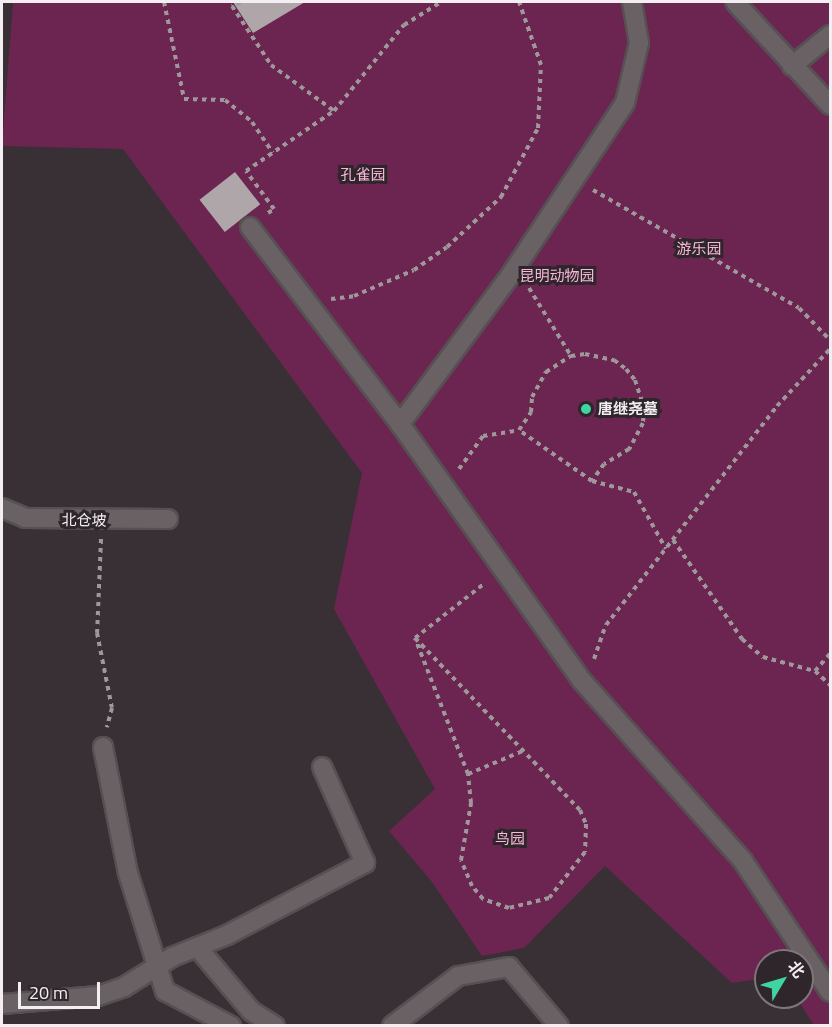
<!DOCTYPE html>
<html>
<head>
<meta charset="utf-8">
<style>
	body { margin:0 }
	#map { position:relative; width:832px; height:1027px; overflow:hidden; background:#383034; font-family:"Titillium Web","Noto Sans SC",sans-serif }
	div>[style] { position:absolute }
	.green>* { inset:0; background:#6b2550 }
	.building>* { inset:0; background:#afa6aa; transform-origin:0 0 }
	.path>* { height:4px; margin-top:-2px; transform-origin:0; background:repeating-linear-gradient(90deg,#9e989b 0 4.5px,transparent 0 9px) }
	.roads { filter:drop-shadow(2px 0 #565053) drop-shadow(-2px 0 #565053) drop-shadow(0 2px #565053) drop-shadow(0 -2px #565053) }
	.minor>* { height:18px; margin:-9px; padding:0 9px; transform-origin:9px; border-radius:9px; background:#6a6165 }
	.dots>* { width:16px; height:16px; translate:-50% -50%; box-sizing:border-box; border:3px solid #2e262a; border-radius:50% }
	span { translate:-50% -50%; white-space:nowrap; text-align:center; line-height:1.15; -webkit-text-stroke:6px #2e262a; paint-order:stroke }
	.park-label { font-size:15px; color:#fab8db }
	.poi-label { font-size:15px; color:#f3eef1; font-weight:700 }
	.left { translate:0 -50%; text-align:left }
	.street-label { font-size:15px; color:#f3eef1 }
	.frame { position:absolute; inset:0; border:3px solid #f3eef1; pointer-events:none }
	.north { position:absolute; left:754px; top:949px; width:60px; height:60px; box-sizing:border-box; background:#2e262a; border:2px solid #7d767a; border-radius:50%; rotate:52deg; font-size:16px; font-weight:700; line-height:24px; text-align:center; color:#f3eef1 }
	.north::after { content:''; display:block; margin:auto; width:21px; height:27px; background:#3fd4a2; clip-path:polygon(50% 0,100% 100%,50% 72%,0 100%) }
	.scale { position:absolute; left:18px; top:982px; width:82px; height:27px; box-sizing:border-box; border:3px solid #f3eef1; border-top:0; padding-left:8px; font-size:18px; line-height:21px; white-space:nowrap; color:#f3eef1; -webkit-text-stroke:4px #2e262a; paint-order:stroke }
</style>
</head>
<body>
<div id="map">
	<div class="green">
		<div style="clip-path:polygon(13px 2px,830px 2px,830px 1025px,814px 1025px,796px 997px,802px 997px,802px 961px,766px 961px,766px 978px,732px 983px,605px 866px,524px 948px,482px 956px,432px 882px,389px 831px,435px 789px,334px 609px,362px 473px,123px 149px,2px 146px)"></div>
	</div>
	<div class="building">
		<div style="clip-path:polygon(233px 2px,305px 2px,253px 33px)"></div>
		<div style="left:235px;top:172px;width:41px;height:45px;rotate:52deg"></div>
	</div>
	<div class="path">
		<div style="left:164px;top:2px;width:99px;rotate:78.3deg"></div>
		<div style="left:184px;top:99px;width:41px;rotate:1.4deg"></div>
		<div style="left:225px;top:100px;width:35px;rotate:39deg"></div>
		<div style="left:252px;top:122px;width:37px;rotate:56deg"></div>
		<div style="left:241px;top:2px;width:10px;rotate:156deg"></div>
		<div style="left:232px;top:6px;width:71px;rotate:56.5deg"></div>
		<div style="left:271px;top:65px;width:78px;rotate:36.1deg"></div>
		<div style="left:593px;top:190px;width:237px;rotate:29.8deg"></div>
		<div style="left:799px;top:308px;width:45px;rotate:45.9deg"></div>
		<div style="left:268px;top:213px;width:7px;rotate:-34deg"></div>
		<div style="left:274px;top:209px;width:47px;rotate:-126.4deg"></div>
		<div style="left:246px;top:171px;width:107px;rotate:-34.3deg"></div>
		<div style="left:334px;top:111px;width:111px;rotate:-50.9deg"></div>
		<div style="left:404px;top:25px;width:44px;rotate:-31.9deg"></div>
		<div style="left:529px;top:288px;width:80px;rotate:58.3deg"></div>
		<div style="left:331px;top:299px;width:23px;rotate:-7deg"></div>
		<div style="left:354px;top:296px;width:65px;rotate:-23.4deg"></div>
		<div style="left:414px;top:270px;width:40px;rotate:-34.9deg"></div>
		<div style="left:447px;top:247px;width:74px;rotate:-42.8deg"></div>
		<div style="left:501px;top:197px;width:78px;rotate:-61.8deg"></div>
		<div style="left:538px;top:128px;width:63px;rotate:-87.3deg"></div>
		<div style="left:541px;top:65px;width:67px;rotate:-109.2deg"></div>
		<div style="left:585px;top:354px;width:30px;rotate:12deg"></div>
		<div style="left:614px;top:360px;width:15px;rotate:37deg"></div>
		<div style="left:626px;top:369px;width:14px;rotate:51deg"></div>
		<div style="left:635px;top:380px;width:29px;rotate:72deg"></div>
		<div style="left:644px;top:408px;width:15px;rotate:94deg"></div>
		<div style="left:643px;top:423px;width:30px;rotate:118deg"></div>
		<div style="left:629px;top:449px;width:29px;rotate:149deg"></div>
		<div style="left:604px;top:464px;width:21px;rotate:125deg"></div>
		<div style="left:592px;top:481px;width:89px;rotate:-145.1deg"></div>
		<div style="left:519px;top:430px;width:22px;rotate:-56deg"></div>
		<div style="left:531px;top:412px;width:15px;rotate:-86deg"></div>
		<div style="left:532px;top:397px;width:29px;rotate:-61deg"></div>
		<div style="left:546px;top:372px;width:30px;rotate:-33deg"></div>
		<div style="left:571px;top:356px;width:14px;rotate:-8deg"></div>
		<div style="left:459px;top:469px;width:41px;rotate:-54deg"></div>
		<div style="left:483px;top:436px;width:36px;rotate:-9deg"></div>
		<div style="left:592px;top:481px;width:43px;rotate:14.7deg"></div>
		<div style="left:634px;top:492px;width:65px;rotate:60.7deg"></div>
		<div style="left:101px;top:539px;width:94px;rotate:92.4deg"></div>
		<div style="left:97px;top:633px;width:76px;rotate:78.7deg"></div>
		<div style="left:112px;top:708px;width:20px;rotate:105deg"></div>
		<div style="left:673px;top:540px;width:121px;rotate:55.1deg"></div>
		<div style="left:742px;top:639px;width:28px;rotate:41deg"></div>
		<div style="left:763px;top:657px;width:54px;rotate:15.1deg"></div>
		<div style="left:815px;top:671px;width:21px;rotate:43deg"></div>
		<div style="left:415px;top:638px;width:238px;rotate:46.2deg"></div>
		<div style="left:580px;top:810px;width:15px;rotate:67deg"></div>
		<div style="left:586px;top:824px;width:28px;rotate:92deg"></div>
		<div style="left:585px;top:852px;width:58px;rotate:128deg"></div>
		<div style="left:549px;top:898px;width:41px;rotate:166deg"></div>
		<div style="left:509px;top:908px;width:28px;rotate:-161deg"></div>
		<div style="left:483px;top:899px;width:17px;rotate:-130deg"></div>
		<div style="left:472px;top:886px;width:28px;rotate:-113deg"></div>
		<div style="left:461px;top:860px;width:58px;rotate:-80deg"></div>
		<div style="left:471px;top:803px;width:29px;rotate:-96deg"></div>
		<div style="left:468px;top:774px;width:146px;rotate:-111.3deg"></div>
		<div style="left:415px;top:638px;width:89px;rotate:-38.2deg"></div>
		<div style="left:594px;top:659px;width:36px;rotate:-71deg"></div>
		<div style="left:606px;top:625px;width:278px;rotate:-52deg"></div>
		<div style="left:777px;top:406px;width:78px;rotate:-47.1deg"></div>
		<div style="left:815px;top:671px;width:23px;rotate:-49deg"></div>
		<div style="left:468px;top:774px;width:62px;rotate:-22.8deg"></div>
	</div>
	<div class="roads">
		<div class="minor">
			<div style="left:735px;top:2px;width:140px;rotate:47.3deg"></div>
			<div style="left:792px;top:66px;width:49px;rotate:-39.2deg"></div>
			<div style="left:250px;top:227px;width:248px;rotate:52.7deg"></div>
			<div style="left:400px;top:424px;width:316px;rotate:54.7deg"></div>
			<div style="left:583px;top:682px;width:240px;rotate:48.2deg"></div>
			<div style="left:743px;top:861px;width:157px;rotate:56.4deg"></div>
			<div style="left:400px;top:424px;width:188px;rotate:-53.4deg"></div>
			<div style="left:512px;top:273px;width:204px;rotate:-56.4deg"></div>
			<div style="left:625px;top:103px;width:62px;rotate:-76.9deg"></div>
			<div style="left:639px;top:43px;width:42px;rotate:-99.7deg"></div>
			<div style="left:2px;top:508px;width:25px;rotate:23deg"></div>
			<div style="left:25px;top:518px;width:143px;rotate:0.4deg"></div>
			<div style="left:103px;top:747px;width:128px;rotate:78.8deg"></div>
			<div style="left:128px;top:873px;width:124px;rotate:72.6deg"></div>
			<div style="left:165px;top:991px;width:75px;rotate:27.9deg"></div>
			<div style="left:197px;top:947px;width:84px;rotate:49.8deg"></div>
			<div style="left:251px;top:1011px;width:28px;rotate:32deg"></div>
			<div style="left:2px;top:1004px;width:96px;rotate:-4.8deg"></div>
			<div style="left:98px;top:996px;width:28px;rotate:-19deg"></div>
			<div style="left:124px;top:987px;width:57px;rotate:-32deg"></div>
			<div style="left:172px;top:957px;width:59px;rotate:-21.8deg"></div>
			<div style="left:227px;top:935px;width:156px;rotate:-27.6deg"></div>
			<div style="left:365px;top:863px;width:105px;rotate:-114.1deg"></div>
			<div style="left:392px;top:1026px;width:83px;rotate:-37.1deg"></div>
			<div style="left:458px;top:976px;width:52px;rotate:-10deg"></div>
			<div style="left:509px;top:967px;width:77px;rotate:49.7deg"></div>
		</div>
	</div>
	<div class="dots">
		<div style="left:586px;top:409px;background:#3fd4a2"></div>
	</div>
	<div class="park-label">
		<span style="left:363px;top:175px">孔雀园</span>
		<span style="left:699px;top:249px">游乐园</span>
		<span style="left:557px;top:276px">昆明动物园</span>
		<span style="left:510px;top:839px">鸟园</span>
	</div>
	<div class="poi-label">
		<span class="left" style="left:598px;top:409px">唐继尧墓</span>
	</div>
	<div class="street-label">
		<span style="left:84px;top:520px;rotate:1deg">北仓坡</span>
	</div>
	<div class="frame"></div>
	<div class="north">北</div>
	<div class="scale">20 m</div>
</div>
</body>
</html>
